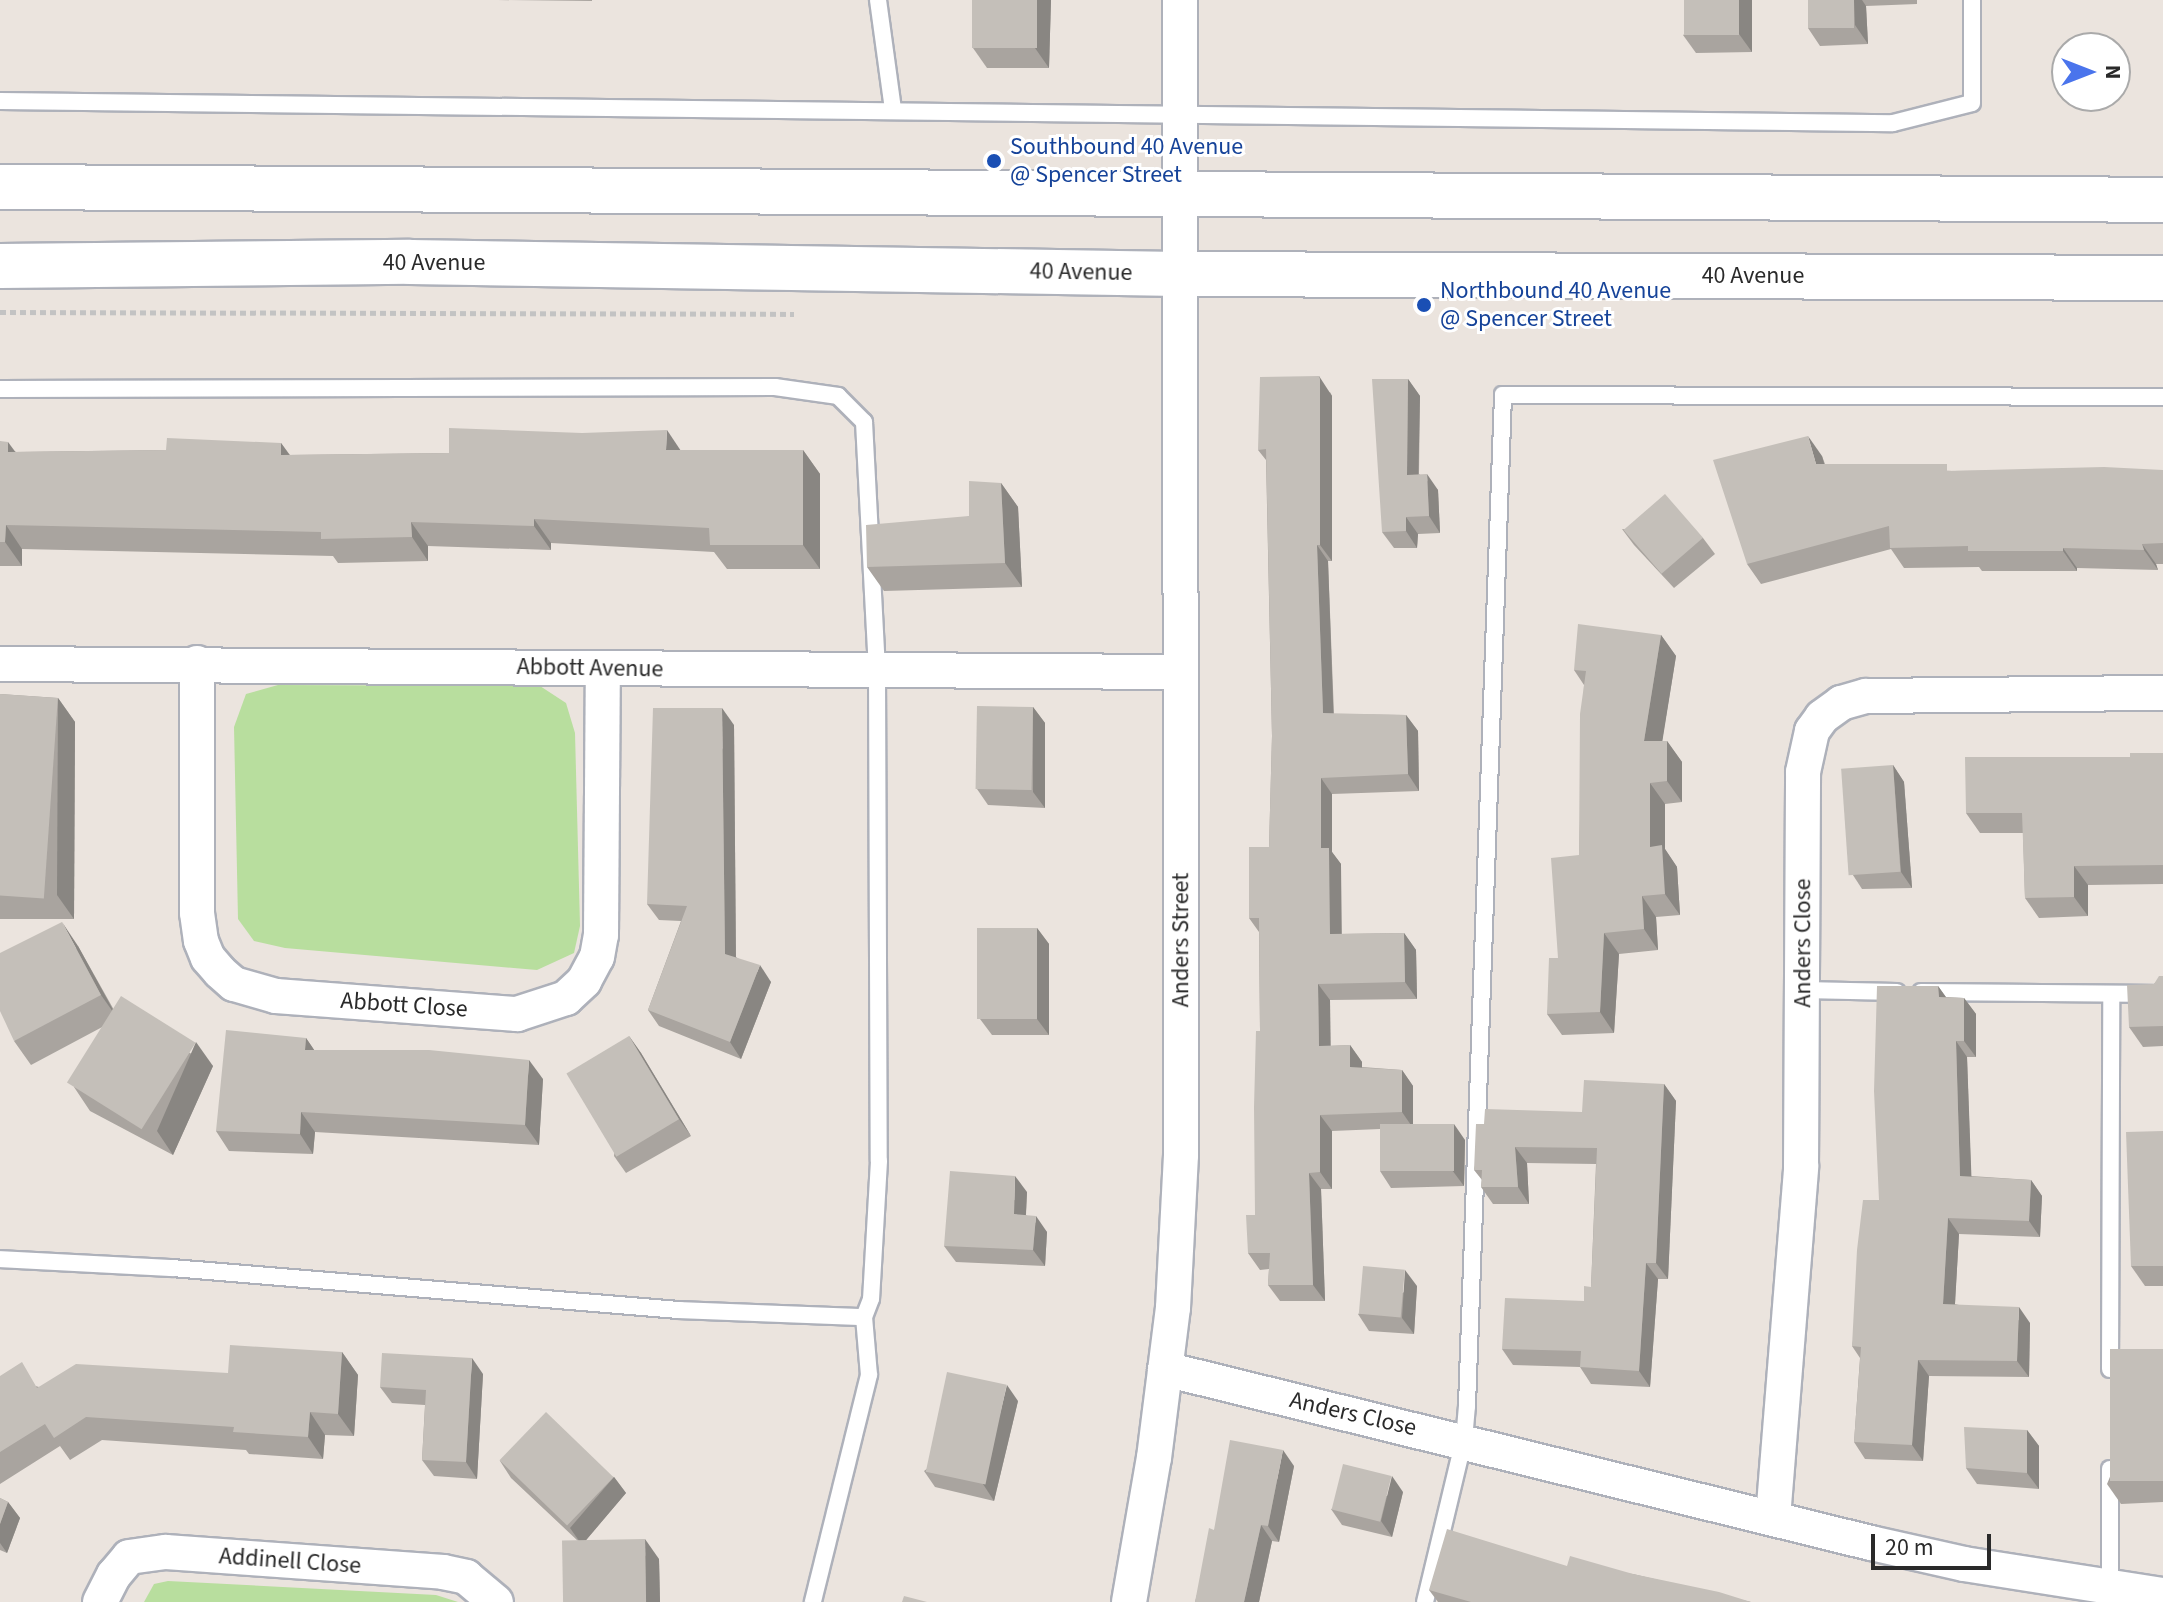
<!DOCTYPE html>
<html>
<head>
<meta charset="utf-8">
<style>
	body { margin:0 }
	#map { position:relative; width:2163px; height:1602px; overflow:hidden; background:#ebe4de; font-family:"Source Sans 3",sans-serif }
	div>[style] { position:absolute }
	.green>* { inset:0; background:#b8de9e }
	.path>* { height:5px; margin-top:-2.5px; transform-origin:0; background:repeating-linear-gradient(90deg,#c3c3c3 0 6px,transparent 0 10px) }
	.roads { filter:drop-shadow(2px 0 #aeb1ba) drop-shadow(-2px 0 #aeb1ba) drop-shadow(0 2px #aeb1ba) drop-shadow(0 -2px #aeb1ba) }
	.lane>* { height:16px; margin:-8px; padding:0 8px; transform-origin:8px; border-radius:8px; background:#fff }
	.street>* { height:34px; margin:-17px; padding:0 17px; transform-origin:17px; border-radius:17px; background:#fff }
	.secondary>* { height:44px; margin:-22px; padding:0 22px; transform-origin:22px; border-radius:22px; background:#fff }
	.wall>* { inset:0; background:#a9a49f }
	.shaded-wall>* { inset:0; background:#898682 }
	.building>* { inset:0; background:#c4bfb9; transform-origin:0 0 }
	.dots>* { width:22px; height:22px; translate:-50% -50%; box-sizing:border-box; border:4px solid #fff; border-radius:50% }
	span { translate:-50% -50%; white-space:nowrap; text-align:center; line-height:1.15; -webkit-text-stroke:6px #fff; paint-order:stroke }
	.transit-label { font-size:24px; color:#164399 }
	.left { translate:0 -50%; text-align:left }
	.street-label { font-size:24px; color:#2a2a2a }
	.north { position:absolute; left:2051px; top:32px; width:80px; height:80px; box-sizing:border-box; background:#fff; border:2px solid #aaa; border-radius:50%; rotate:90deg; font-size:22px; font-weight:700; line-height:32px; text-align:center; color:#2a2a2a }
	.north::after { content:''; display:block; margin:auto; width:28px; height:36px; background:#4a74ec; clip-path:polygon(50% 0,100% 100%,50% 72%,0 100%) }
	.scale { position:absolute; left:1871px; top:1534px; width:120px; height:36px; box-sizing:border-box; border:4px solid #2a2a2a; border-top:0; padding-left:10px; font-size:24px; line-height:28px; white-space:nowrap; color:#2a2a2a; -webkit-text-stroke:6px #fff; paint-order:stroke }
</style>
</head>
<body>
<div id="map">
	<div class="green">
		<div style="clip-path:polygon(278px 685px,540px 686px,566px 703px,575px 733px,580px 926px,574px 953px,537px 970px,285px 948px,254px 941px,238px 919px,234px 727px,246px 694px)"></div>
		<div style="clip-path:polygon(168px 1581px,436px 1595px,458px 1602px,144px 1602px,154px 1584px)"></div>
	</div>
	<div class="path">
		<div style="left:0;top:312px;width:794px;rotate:0.14deg"></div>
	</div>
	<div class="roads">
		<div class="lane">
			<div style="left:878px;top:0;width:111px;rotate:82.2deg"></div>
			<div style="left:0;top:101px;width:1893px;rotate:0.67deg"></div>
			<div style="left:1893px;top:123px;width:81px;rotate:-14.2deg"></div>
			<div style="left:1972px;top:103px;width:103px;rotate:-90deg"></div>
			<div style="left:0;top:389px;width:775px;rotate:-0.15deg"></div>
			<div style="left:775px;top:387px;width:64px;rotate:8.1deg"></div>
			<div style="left:838px;top:396px;width:37px;rotate:45deg"></div>
			<div style="left:864px;top:422px;width:250px;rotate:87deg"></div>
			<div style="left:877px;top:672px;width:489px;rotate:89.8deg"></div>
			<div style="left:879px;top:1161px;width:138px;rotate:93.3deg"></div>
			<div style="left:871px;top:1299px;width:19px;rotate:111deg"></div>
			<div style="left:864px;top:1317px;width:58px;rotate:85.1deg"></div>
			<div style="left:869px;top:1375px;width:234px;rotate:103.9deg"></div>
			<div style="left:1803px;top:990px;width:94px;rotate:1.2deg"></div>
			<div style="left:1921px;top:992px;width:242px;rotate:0.5deg"></div>
			<div style="left:0;top:1259px;width:172px;rotate:3deg"></div>
			<div style="left:172px;top:1268px;width:509px;rotate:4.74deg"></div>
			<div style="left:679px;top:1310px;width:185px;rotate:2.2deg"></div>
			<div style="left:2110px;top:1369px;width:374px;rotate:-89.8deg"></div>
			<div style="left:2110px;top:1587px;width:118px;rotate:-90deg"></div>
			<div style="left:1425px;top:1602px;width:167px;rotate:-76.5deg"></div>
			<div style="left:1464px;top:1440px;width:34px;rotate:-85deg"></div>
			<div style="left:1467px;top:1406px;width:1012px;rotate:-87.96deg"></div>
			<div style="left:1503px;top:395px;width:660px;rotate:0.17deg"></div>
		</div>
		<div class="street">
			<div style="left:197px;top:663px;width:250px;rotate:90deg"></div>
			<div style="left:197px;top:913px;width:28px;rotate:82deg"></div>
			<div style="left:201px;top:941px;width:18px;rotate:68deg"></div>
			<div style="left:208px;top:958px;width:18px;rotate:49deg"></div>
			<div style="left:220px;top:972px;width:18px;rotate:41deg"></div>
			<div style="left:234px;top:984px;width:44px;rotate:15.9deg"></div>
			<div style="left:276px;top:996px;width:242px;rotate:4.3deg"></div>
			<div style="left:517px;top:1014px;width:52px;rotate:-18.1deg"></div>
			<div style="left:566px;top:998px;width:25px;rotate:-43deg"></div>
			<div style="left:584px;top:981px;width:27px;rotate:-62deg"></div>
			<div style="left:597px;top:957px;width:22px;rotate:-80deg"></div>
			<div style="left:601px;top:935px;width:267px;rotate:-89.6deg"></div>
			<div style="left:0;top:664px;width:1179px;rotate:0.39deg"></div>
			<div style="left:1165px;top:1369px;width:727px;rotate:13.85deg"></div>
			<div style="left:1871px;top:1543px;width:95px;rotate:12.7deg"></div>
			<div style="left:1964px;top:1564px;width:201px;rotate:8.9deg"></div>
			<div style="left:1773px;top:1518px;width:352px;rotate:-85.4deg"></div>
			<div style="left:1801px;top:1167px;width:395px;rotate:-89.7deg"></div>
			<div style="left:1803px;top:772px;width:42px;rotate:-77.6deg"></div>
			<div style="left:1812px;top:731px;width:17px;rotate:-54deg"></div>
			<div style="left:1822px;top:717px;width:24px;rotate:-36deg"></div>
			<div style="left:1841px;top:703px;width:26px;rotate:-16deg"></div>
			<div style="left:1866px;top:696px;width:297px;rotate:-0.6deg"></div>
			<div style="left:100px;top:1602px;width:30px;rotate:-63deg"></div>
			<div style="left:114px;top:1575px;width:23px;rotate:-50deg"></div>
			<div style="left:129px;top:1557px;width:37px;rotate:-8deg"></div>
			<div style="left:166px;top:1552px;width:278px;rotate:4.1deg"></div>
			<div style="left:443px;top:1572px;width:24px;rotate:12deg"></div>
			<div style="left:466px;top:1577px;width:39px;rotate:40deg"></div>
			<div style="left:1129px;top:1602px;width:146px;rotate:-80.2deg"></div>
			<div style="left:1154px;top:1458px;width:151px;rotate:-82.8deg"></div>
			<div style="left:1173px;top:1308px;width:153px;rotate:-87deg"></div>
			<div style="left:1181px;top:1155px;width:1155px;rotate:-90.05deg"></div>
		</div>
		<div class="secondary">
			<div style="left:0;top:187px;width:2163px;rotate:0.34deg"></div>
			<div style="left:0;top:266px;width:410px;rotate:-0.6deg"></div>
			<div style="left:410px;top:262px;width:769px;rotate:0.89deg"></div>
			<div style="left:1179px;top:274px;width:984px;rotate:0.23deg"></div>
		</div>
	</div>
	<div class="wall">
		<div style="clip-path:polygon(498px 0,592px 0,592px 1px)"></div>
		<div style="clip-path:polygon(972px 0,1051px 0,1049px 68px,987px 68px,973px 48px)"></div>
		<div style="clip-path:polygon(1752px 0,1752px 52px,1696px 53px,1683px 35px)"></div>
		<div style="clip-path:polygon(1808px 0,1917px 0,1917px 4px,1866px 6px,1868px 44px,1820px 46px,1808px 28px)"></div>
		<div style="clip-path:polygon(1408px 379px,1420px 396px,1419px 474px,1438px 490px,1440px 533px,1418px 534px,1417px 548px,1394px 548px,1382px 532px)"></div>
		<div style="clip-path:polygon(1330px 392px,1332px 396px,1332px 561px,1328px 561px,1334px 714px,1406px 715px,1418px 731px,1419px 791px,1332px 794px,1332px 852px,1341px 864px,1341px 934px,1404px 933px,1416px 950px,1417px 999px,1330px 1000px,1330px 1046px,1350px 1045px,1362px 1062px,1362px 1067px,1402px 1070px,1413px 1086px,1413px 1124px,1465px 1140px,1464px 1186px,1391px 1188px,1380px 1171px,1380px 1129px,1332px 1131px,1332px 1189px,1321px 1189px,1325px 1301px,1280px 1301px,1268px 1285px,1269px 1269px,1260px 1270px,1248px 1253px,1255px 1215px,1260px 1031px,1259px 932px,1249px 918px,1269px 847px,1272px 736px,1266px 460px,1258px 450px)"></div>
		<div style="clip-path:polygon(0 441px,16px 452px,166px 450px,281px 443px,290px 455px,681px 450px,803px 450px,820px 474px,820px 569px,727px 569px,714px 552px,551px 543px,551px 550px,428px 546px,428px 561px,338px 563px,333px 556px,22px 549px,22px 566px,0 566px)"></div>
		<div style="clip-path:polygon(1822px 456px,1825px 464px,1952px 471px,2163px 470px,2163px 564px,2156px 564px,2158px 570px,2077px 568px,2077px 571px,1982px 571px,1979px 567px,1904px 568px,1891px 549px,1761px 584px,1747px 564px)"></div>
		<div style="clip-path:polygon(1001px 483px,1018px 507px,1022px 587px,884px 591px,867px 567px,969px 516px)"></div>
		<div style="clip-path:polygon(1622px 529px,1703px 538px,1715px 554px,1674px 588px,1634px 545px)"></div>
		<div style="clip-path:polygon(1661px 635px,1676px 656px,1662px 741px,1667px 741px,1682px 762px,1682px 802px,1665px 804px,1665px 849px,1677px 867px,1680px 915px,1656px 917px,1658px 950px,1619px 954px,1614px 1033px,1562px 1035px,1547px 1014px,1579px 855px,1584px 685px,1574px 670px)"></div>
		<div style="clip-path:polygon(0 694px,58px 698px,75px 722px,74px 919px,0 919px)"></div>
		<div style="clip-path:polygon(1033px 707px,1045px 723px,1045px 808px,988px 805px,977px 789px)"></div>
		<div style="clip-path:polygon(734px 725px,736px 957px,771px 982px,741px 1059px,659px 1026px,648px 1010px,681px 921px,659px 920px,647px 904px)"></div>
		<div style="clip-path:polygon(2163px 753px,2163px 884px,2088px 885px,2088px 916px,2039px 918px,2025px 898px,2023px 833px,1980px 833px,1966px 813px,2130px 757px)"></div>
		<div style="clip-path:polygon(1893px 765px,1904px 782px,1912px 888px,1862px 889px,1851px 872px)"></div>
		<div style="clip-path:polygon(1037px 928px,1049px 944px,1049px 1035px,992px 1035px,980px 1019px)"></div>
		<div style="clip-path:polygon(78px 946px,114px 1010px,213px 1066px,173px 1155px,90px 1111px,74px 1087px,106px 1025px,31px 1065px,14px 1041px)"></div>
		<div style="clip-path:polygon(2163px 976px,2163px 1046px,2143px 1047px,2129px 1027px,2154px 984px)"></div>
		<div style="clip-path:polygon(1938px 986px,1946px 997px,1964px 998px,1976px 1014px,1976px 1057px,1967px 1057px,1971px 1176px,2031px 1180px,2042px 1196px,2040px 1237px,1959px 1234px,1955px 1304px,2030px 1323px,2029px 1377px,1929px 1376px,1923px 1461px,1865px 1459px,1854px 1442px,1860px 1358px,1852px 1346px,1879px 1200px)"></div>
		<div style="clip-path:polygon(629px 1036px,641px 1053px,691px 1136px,626px 1173px,614px 1156px)"></div>
		<div style="clip-path:polygon(306px 1038px,314px 1050px,543px 1079px,539px 1145px,315px 1132px,313px 1154px,229px 1151px,216px 1131px)"></div>
		<div style="clip-path:polygon(1664px 1084px,1676px 1101px,1668px 1279px,1658px 1279px,1650px 1387px,1591px 1384px,1580px 1367px,1513px 1365px,1502px 1349px,1584px 1301px,1591px 1287px,1596px 1164px,1527px 1163px,1529px 1204px,1493px 1204px,1481px 1187px,1482px 1180px,1474px 1170px,1484px 1124px,1582px 1112px)"></div>
		<div style="clip-path:polygon(2163px 1131px,2163px 1286px,2145px 1286px,2131px 1266px)"></div>
		<div style="clip-path:polygon(1027px 1192px,1026px 1215px,1047px 1232px,1045px 1266px,956px 1262px,944px 1246px)"></div>
		<div style="clip-path:polygon(1417px 1286px,1414px 1334px,1369px 1331px,1358px 1314px)"></div>
		<div style="clip-path:polygon(2163px 1349px,2163px 1502px,2121px 1504px,2107px 1484px)"></div>
		<div style="clip-path:polygon(342px 1352px,358px 1375px,354px 1436px,325px 1435px,323px 1459px,249px 1454px,246px 1450px,102px 1440px,70px 1460px,60px 1446px,0 1484px,0 1376px,39px 1387px,228px 1373px)"></div>
		<div style="clip-path:polygon(483px 1374px,477px 1479px,434px 1476px,422px 1460px,425px 1405px,392px 1403px,380px 1387px)"></div>
		<div style="clip-path:polygon(1018px 1401px,994px 1501px,935px 1487px,924px 1471px)"></div>
		<div style="clip-path:polygon(2027px 1430px,2039px 1446px,2039px 1489px,1977px 1484px,1966px 1468px)"></div>
		<div style="clip-path:polygon(500px 1461px,614px 1477px,626px 1493px,585px 1541px,659px 1559px,660px 1602px,565px 1602px,578px 1541px,511px 1478px)"></div>
		<div style="clip-path:polygon(1294px 1466px,1279px 1542px,1272px 1541px,1259px 1602px,1195px 1602px,1214px 1530px)"></div>
		<div style="clip-path:polygon(1403px 1492px,1392px 1537px,1342px 1525px,1331px 1509px)"></div>
		<div style="clip-path:polygon(0 1498px,8px 1502px,20px 1518px,7px 1553px,0 1550px)"></div>
		<div style="clip-path:polygon(1567px 1566px,1633px 1574px,1751px 1602px,1438px 1602px,1429px 1590px)"></div>
	</div>
	<div class="shaded-wall">
		<div style="clip-path:polygon(1037px 0,1051px 0,1049px 68px,1035px 48px)"></div>
		<div style="clip-path:polygon(1739px 0,1752px 0,1752px 52px,1739px 34px)"></div>
		<div style="clip-path:polygon(1854px 0,1862px 0,1866px 6px,1868px 44px,1855px 25px)"></div>
		<div style="clip-path:polygon(1319px 376px,1332px 396px,1332px 561px,1320px 545px)"></div>
		<div style="clip-path:polygon(1408px 379px,1420px 396px,1418px 491px,1407px 475px)"></div>
		<div style="clip-path:polygon(667px 430px,683px 454px,666px 450px)"></div>
		<div style="clip-path:polygon(1808px 436px,1822px 456px,1830px 485px,1816px 464px)"></div>
		<div style="clip-path:polygon(8px 442px,25px 465px,8px 452px)"></div>
		<div style="clip-path:polygon(281px 443px,298px 467px,281px 455px)"></div>
		<div style="clip-path:polygon(803px 450px,820px 474px,820px 569px,803px 545px)"></div>
		<div style="clip-path:polygon(1427px 474px,1438px 490px,1440px 533px,1429px 516px)"></div>
		<div style="clip-path:polygon(1001px 483px,1018px 507px,1022px 587px,1005px 563px)"></div>
		<div style="clip-path:polygon(1406px 517px,1418px 534px,1417px 548px,1406px 531px)"></div>
		<div style="clip-path:polygon(534px 519px,551px 543px,551px 550px,534px 526px)"></div>
		<div style="clip-path:polygon(411px 522px,428px 546px,428px 561px,412px 537px)"></div>
		<div style="clip-path:polygon(6px 525px,22px 549px,22px 566px,5px 542px)"></div>
		<div style="clip-path:polygon(2142px 544px,2156px 564px,2158px 570px,2144px 550px)"></div>
		<div style="clip-path:polygon(1317px 545px,1328px 561px,1334px 730px,1323px 713px)"></div>
		<div style="clip-path:polygon(2063px 548px,2077px 568px,2077px 571px,2063px 551px)"></div>
		<div style="clip-path:polygon(1661px 635px,1676px 656px,1659px 762px,1644px 741px)"></div>
		<div style="clip-path:polygon(58px 698px,75px 722px,74px 919px,57px 895px)"></div>
		<div style="clip-path:polygon(1033px 707px,1045px 723px,1045px 808px,1033px 792px)"></div>
		<div style="clip-path:polygon(722px 708px,734px 725px,736px 970px,725px 954px)"></div>
		<div style="clip-path:polygon(1406px 715px,1418px 731px,1419px 791px,1408px 774px)"></div>
		<div style="clip-path:polygon(1667px 741px,1682px 762px,1682px 802px,1667px 781px)"></div>
		<div style="clip-path:polygon(1893px 765px,1904px 782px,1912px 888px,1901px 872px)"></div>
		<div style="clip-path:polygon(1321px 778px,1332px 794px,1332px 852px,1341px 864px,1342px 951px,1330px 934px,1321px 848px)"></div>
		<div style="clip-path:polygon(1650px 783px,1665px 804px,1665px 849px,1677px 867px,1680px 915px,1665px 894px,1650px 847px)"></div>
		<div style="clip-path:polygon(2074px 866px,2088px 885px,2088px 916px,2074px 897px)"></div>
		<div style="clip-path:polygon(1642px 896px,1656px 917px,1658px 950px,1644px 929px)"></div>
		<div style="clip-path:polygon(62px 922px,78px 946px,118px 1019px,101px 995px)"></div>
		<div style="clip-path:polygon(1037px 928px,1049px 944px,1049px 1035px,1037px 1019px)"></div>
		<div style="clip-path:polygon(1404px 933px,1416px 950px,1417px 999px,1405px 982px)"></div>
		<div style="clip-path:polygon(1604px 933px,1619px 954px,1614px 1033px,1600px 1012px)"></div>
		<div style="clip-path:polygon(760px 965px,771px 982px,741px 1059px,730px 1042px)"></div>
		<div style="clip-path:polygon(1318px 984px,1330px 1000px,1331px 1062px,1319px 1046px)"></div>
		<div style="clip-path:polygon(1938px 986px,1950px 1003px,1939px 997px)"></div>
		<div style="clip-path:polygon(1964px 998px,1976px 1014px,1976px 1057px,1964px 1041px)"></div>
		<div style="clip-path:polygon(629px 1036px,641px 1053px,691px 1136px,679px 1119px)"></div>
		<div style="clip-path:polygon(306px 1038px,319px 1057px,305px 1050px)"></div>
		<div style="clip-path:polygon(1956px 1041px,1967px 1057px,1972px 1192px,1960px 1176px)"></div>
		<div style="clip-path:polygon(196px 1042px,213px 1066px,173px 1155px,157px 1131px)"></div>
		<div style="clip-path:polygon(1350px 1045px,1362px 1062px,1362px 1083px,1350px 1067px)"></div>
		<div style="clip-path:polygon(529px 1060px,543px 1079px,539px 1145px,525px 1125px)"></div>
		<div style="clip-path:polygon(1402px 1070px,1413px 1086px,1413px 1128px,1402px 1112px)"></div>
		<div style="clip-path:polygon(1664px 1084px,1676px 1101px,1668px 1279px,1656px 1263px)"></div>
		<div style="clip-path:polygon(301px 1112px,315px 1132px,313px 1154px,300px 1134px)"></div>
		<div style="clip-path:polygon(1320px 1115px,1332px 1131px,1332px 1189px,1320px 1172px)"></div>
		<div style="clip-path:polygon(1454px 1124px,1465px 1140px,1464px 1186px,1452px 1170px)"></div>
		<div style="clip-path:polygon(1515px 1147px,1527px 1163px,1529px 1204px,1518px 1187px)"></div>
		<div style="clip-path:polygon(1309px 1173px,1321px 1189px,1325px 1301px,1313px 1285px)"></div>
		<div style="clip-path:polygon(1015px 1176px,1027px 1192px,1025px 1231px,1014px 1214px)"></div>
		<div style="clip-path:polygon(2031px 1180px,2042px 1196px,2040px 1237px,2029px 1221px)"></div>
		<div style="clip-path:polygon(1036px 1216px,1047px 1232px,1045px 1266px,1033px 1250px)"></div>
		<div style="clip-path:polygon(1948px 1218px,1959px 1234px,1954px 1320px,1943px 1304px)"></div>
		<div style="clip-path:polygon(1646px 1263px,1658px 1279px,1650px 1387px,1639px 1371px)"></div>
		<div style="clip-path:polygon(1405px 1270px,1417px 1286px,1414px 1334px,1402px 1318px)"></div>
		<div style="clip-path:polygon(2019px 1307px,2030px 1323px,2029px 1377px,2017px 1361px)"></div>
		<div style="clip-path:polygon(342px 1352px,358px 1375px,354px 1436px,338px 1414px)"></div>
		<div style="clip-path:polygon(472px 1358px,483px 1374px,477px 1479px,466px 1462px)"></div>
		<div style="clip-path:polygon(1918px 1360px,1929px 1376px,1923px 1461px,1912px 1445px)"></div>
		<div style="clip-path:polygon(1007px 1385px,1018px 1401px,994px 1501px,983px 1484px)"></div>
		<div style="clip-path:polygon(310px 1412px,325px 1435px,323px 1459px,308px 1437px)"></div>
		<div style="clip-path:polygon(2027px 1430px,2039px 1446px,2039px 1489px,2027px 1473px)"></div>
		<div style="clip-path:polygon(1283px 1450px,1294px 1466px,1279px 1542px,1268px 1526px)"></div>
		<div style="clip-path:polygon(1392px 1476px,1403px 1492px,1392px 1537px,1381px 1521px)"></div>
		<div style="clip-path:polygon(614px 1477px,626px 1493px,582px 1545px,570px 1528px)"></div>
		<div style="clip-path:polygon(8px 1502px,20px 1518px,7px 1553px,0 1543px,0 1524px)"></div>
		<div style="clip-path:polygon(1261px 1525px,1272px 1541px,1259px 1602px,1244px 1602px)"></div>
		<div style="clip-path:polygon(645px 1539px,659px 1559px,660px 1602px,646px 1602px)"></div>
	</div>
	<div class="building">
		<div style="left:972px;top:0;width:65px;height:48px"></div>
		<div style="left:1684px;top:0;width:55px;height:35px"></div>
		<div style="left:1808px;top:0;width:46px;height:28px"></div>
		<div style="clip-path:polygon(1319px 376px,1320px 379px,1320px 545px,1317px 545px,1323px 713px,1406px 715px,1408px 774px,1321px 778px,1321px 848px,1329px 848px,1330px 934px,1404px 933px,1405px 982px,1318px 984px,1319px 1046px,1350px 1045px,1350px 1067px,1402px 1070px,1402px 1112px,1320px 1115px,1320px 1172px,1309px 1173px,1313px 1285px,1268px 1285px,1270px 1253px,1248px 1253px,1246px 1215px,1255px 1215px,1254px 1107px,1256px 1031px,1260px 1031px,1259px 918px,1249px 918px,1249px 847px,1269px 847px,1272px 736px,1266px 449px,1258px 450px,1260px 377px)"></div>
		<div style="clip-path:polygon(1372px 379px,1408px 379px,1407px 475px,1427px 474px,1429px 516px,1406px 517px,1406px 531px,1382px 532px)"></div>
		<div style="clip-path:polygon(449px 428px,582px 433px,667px 430px,666px 450px,803px 450px,803px 545px,710px 545px,709px 528px,534px 519px,534px 526px,411px 522px,412px 537px,321px 539px,321px 532px,6px 525px,5px 542px,0 542px,0 441px,8px 442px,8px 452px,166px 450px,167px 438px,281px 443px,281px 455px,449px 453px)"></div>
		<div style="clip-path:polygon(1808px 436px,1816px 464px,1947px 464px,1947px 471px,2104px 467px,2163px 470px,2163px 543px,2142px 544px,2144px 550px,2063px 548px,2063px 551px,1968px 551px,1968px 546px,1890px 548px,1889px 526px,1747px 564px,1713px 460px)"></div>
		<div style="clip-path:polygon(969px 481px,1001px 483px,1005px 563px,867px 567px,866px 525px,969px 516px)"></div>
		<div style="left:1665px;top:494px;width:58px;height:55px;rotate:49deg"></div>
		<div style="clip-path:polygon(1578px 624px,1661px 635px,1644px 741px,1667px 741px,1667px 781px,1650px 783px,1650px 847px,1662px 845px,1665px 894px,1642px 896px,1644px 929px,1604px 933px,1600px 1012px,1547px 1014px,1549px 958px,1558px 958px,1551px 858px,1579px 855px,1580px 714px,1586px 671px,1574px 670px)"></div>
		<div style="left:0;top:694px;width:58px;height:201px;rotate:4deg"></div>
		<div style="left:977px;top:706px;width:56px;height:83px;rotate:1deg"></div>
		<div style="clip-path:polygon(653px 708px,722px 708px,725px 954px,760px 965px,730px 1042px,648px 1010px,687px 906px,647px 904px)"></div>
		<div style="clip-path:polygon(2130px 753px,2163px 753px,2163px 865px,2074px 866px,2074px 897px,2025px 898px,2022px 813px,1966px 813px,1965px 757px,2130px 757px)"></div>
		<div style="left:1893px;top:765px;width:107px;height:52px;rotate:86deg"></div>
		<div style="clip-path:polygon(62px 922px,101px 995px,14px 1041px,0 1011px,0 953px)"></div>
		<div style="left:977px;top:928px;width:60px;height:91px"></div>
		<div style="clip-path:polygon(2159px 976px,2163px 976px,2163px 1026px,2129px 1027px,2127px 985px,2154px 984px)"></div>
		<div style="clip-path:polygon(1877px 986px,1938px 986px,1939px 997px,1964px 998px,1964px 1041px,1956px 1041px,1960px 1176px,2031px 1180px,2029px 1221px,1948px 1218px,1943px 1304px,2019px 1307px,2017px 1361px,1918px 1360px,1912px 1445px,1854px 1442px,1861px 1347px,1852px 1346px,1857px 1250px,1863px 1200px,1879px 1200px,1874px 1091px)"></div>
		<div style="left:121px;top:996px;width:88px;height:102px;rotate:32deg"></div>
		<div style="clip-path:polygon(226px 1030px,306px 1038px,305px 1050px,429px 1050px,529px 1060px,525px 1125px,301px 1112px,300px 1134px,216px 1131px)"></div>
		<div style="left:629px;top:1036px;width:97px;height:73px;rotate:59deg"></div>
		<div style="clip-path:polygon(1584px 1080px,1664px 1084px,1656px 1263px,1646px 1263px,1639px 1371px,1580px 1367px,1581px 1351px,1502px 1349px,1505px 1298px,1584px 1301px,1584px 1286px,1591px 1287px,1597px 1148px,1515px 1147px,1518px 1187px,1481px 1187px,1482px 1170px,1474px 1170px,1476px 1124px,1484px 1124px,1485px 1109px,1582px 1112px)"></div>
		<div style="left:1380px;top:1124px;width:74px;height:47px"></div>
		<div style="clip-path:polygon(2163px 1131px,2163px 1266px,2131px 1266px,2126px 1132px)"></div>
		<div style="clip-path:polygon(950px 1171px,1015px 1176px,1014px 1214px,1036px 1216px,1033px 1250px,944px 1246px)"></div>
		<div style="left:1363px;top:1266px;width:42px;height:48px;rotate:5deg"></div>
		<div style="clip-path:polygon(230px 1345px,342px 1352px,338px 1414px,310px 1412px,308px 1437px,233px 1432px,234px 1427px,86px 1417px,54px 1438px,45px 1424px,0 1452px,0 1376px,22px 1362px,37px 1388px,76px 1364px,228px 1373px)"></div>
		<div style="left:2163px;top:1349px;width:132px;height:53px;rotate:90deg"></div>
		<div style="clip-path:polygon(382px 1353px,472px 1358px,466px 1462px,422px 1460px,426px 1390px,380px 1387px)"></div>
		<div style="left:947px;top:1372px;width:61px;height:102px;rotate:12deg"></div>
		<div style="left:546px;top:1412px;width:94px;height:67px;rotate:44deg"></div>
		<div style="clip-path:polygon(1964px 1427px,2027px 1430px,2027px 1473px,1966px 1468px)"></div>
		<div style="clip-path:polygon(1230px 1440px,1283px 1450px,1268px 1526px,1261px 1525px,1244px 1602px,1195px 1602px,1209px 1528px,1214px 1530px)"></div>
		<div style="left:1343px;top:1464px;width:50px;height:47px;rotate:14deg"></div>
		<div style="clip-path:polygon(0 1498px,8px 1502px,0 1524px)"></div>
		<div style="clip-path:polygon(1447px 1529px,1567px 1566px,1570px 1556px,1633px 1574px,1719px 1592px,1751px 1602px,1471px 1602px,1429px 1590px)"></div>
		<div style="left:645px;top:1539px;width:63px;height:83px;rotate:89deg"></div>
		<div style="clip-path:polygon(904px 1596px,927px 1602px,902px 1602px)"></div>
	</div>
	<div class="dots">
		<div style="left:994px;top:161px;background:#1a4fb4"></div>
		<div style="left:1424px;top:305px;background:#1a4fb4"></div>
	</div>
	<div class="transit-label">
		<span class="left" style="left:1010px;top:161px">Southbound 40 Avenue<br>@ Spencer Street</span>
		<span class="left" style="left:1440px;top:305px">Northbound 40 Avenue<br>@ Spencer Street</span>
	</div>
	<div class="street-label">
		<span style="left:434px;top:263px">40 Avenue</span>
		<span style="left:1081px;top:272px;rotate:1deg">40 Avenue</span>
		<span style="left:1753px;top:276px">40 Avenue</span>
		<span style="left:590px;top:668px;rotate:1deg">Abbott Avenue</span>
		<span style="left:1181px;top:940px;rotate:-90deg">Anders Street</span>
		<span style="left:1803px;top:943px;rotate:-90deg">Anders Close</span>
		<span style="left:404px;top:1005px;rotate:4deg">Abbott Close</span>
		<span style="left:1353px;top:1414px;rotate:13deg">Anders Close</span>
		<span style="left:290px;top:1561px;rotate:4deg">Addinell Close</span>
	</div>
	<div class="north">N</div>
	<div class="scale">20 m</div>
</div>
</body>
</html>
